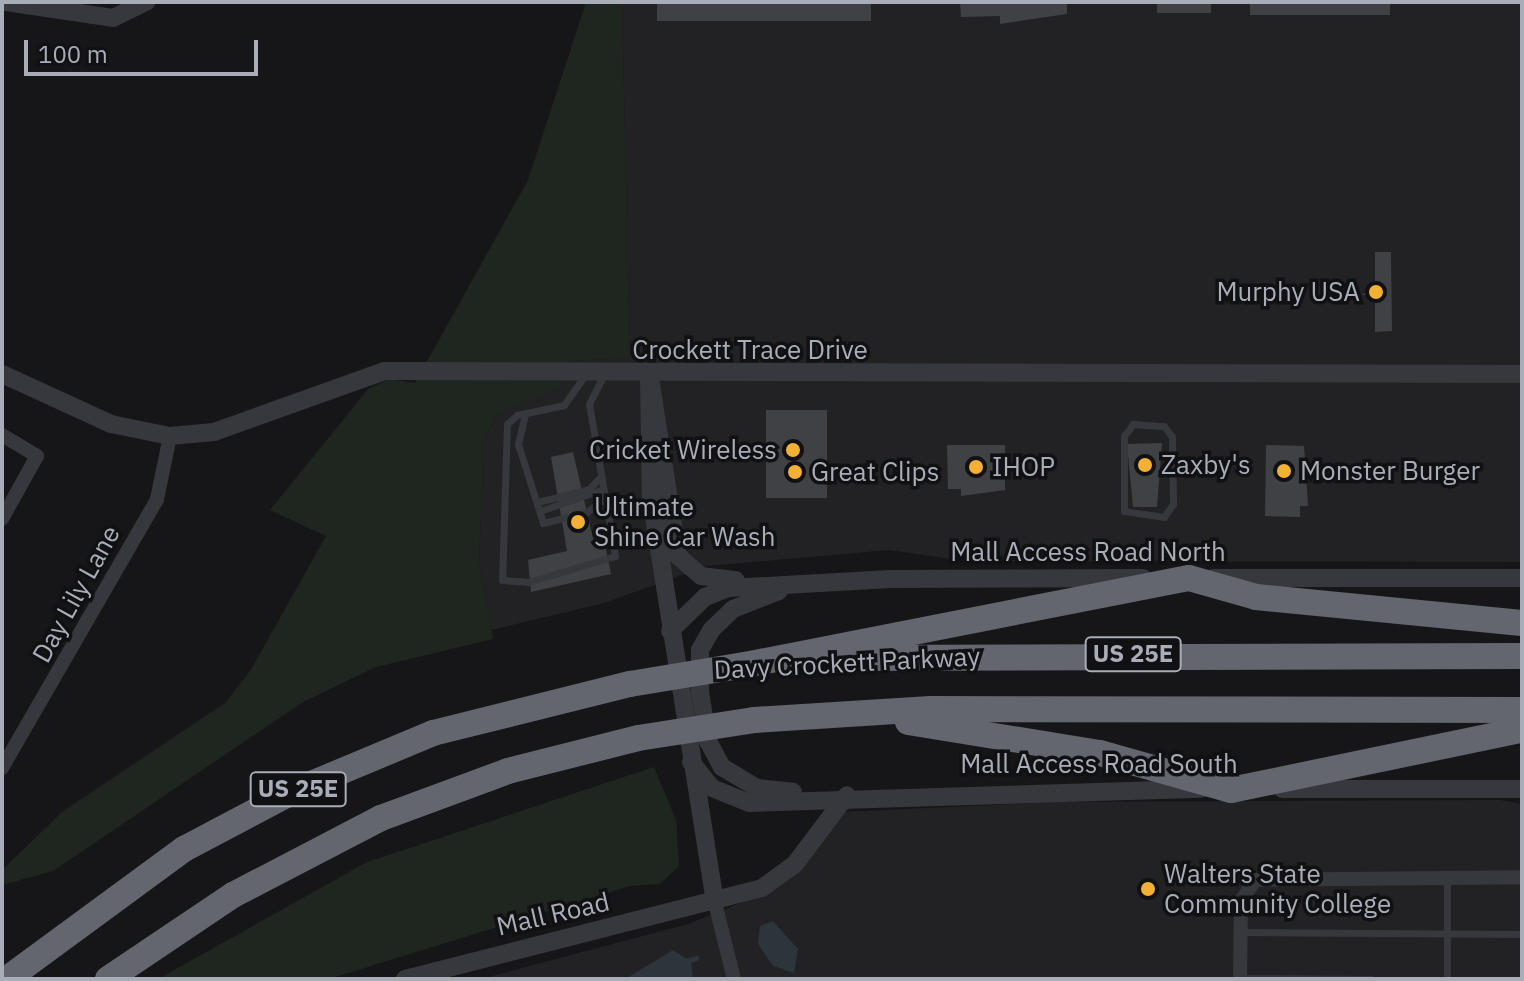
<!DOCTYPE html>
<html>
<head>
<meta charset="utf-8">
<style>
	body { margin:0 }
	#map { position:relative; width:1524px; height:981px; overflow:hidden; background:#161618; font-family:"IBM Plex Sans",sans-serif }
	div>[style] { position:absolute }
	.built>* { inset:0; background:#222225 }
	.green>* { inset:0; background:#1e261f }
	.water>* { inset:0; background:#2c353c }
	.stream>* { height:5px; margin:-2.5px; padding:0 2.5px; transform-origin:2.5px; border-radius:2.5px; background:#2c353c }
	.building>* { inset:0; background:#404145; transform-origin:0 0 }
	.service>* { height:7px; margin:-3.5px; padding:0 3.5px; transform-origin:3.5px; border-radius:3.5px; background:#37383d }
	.minor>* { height:14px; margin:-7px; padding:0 7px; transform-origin:7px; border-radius:7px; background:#37383d }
	.tertiary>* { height:18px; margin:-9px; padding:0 9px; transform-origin:9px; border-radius:9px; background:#37383d }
	.motorway>* { height:26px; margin:-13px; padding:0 13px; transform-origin:13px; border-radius:13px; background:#63666e }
	.motorway-bridge>* { height:26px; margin:-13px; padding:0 13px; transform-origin:13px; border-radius:13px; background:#63666e }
	.dots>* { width:22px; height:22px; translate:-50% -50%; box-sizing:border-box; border:4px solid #111113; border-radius:50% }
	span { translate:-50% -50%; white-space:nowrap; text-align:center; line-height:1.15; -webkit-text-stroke:7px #111113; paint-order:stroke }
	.shield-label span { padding:2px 6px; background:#111113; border:2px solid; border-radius:6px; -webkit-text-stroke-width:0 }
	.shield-label { font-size:24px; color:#a8adb8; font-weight:700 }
	.poi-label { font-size:26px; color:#a8adb8 }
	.right { translate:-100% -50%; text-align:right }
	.left { translate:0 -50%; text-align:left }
	.street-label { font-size:26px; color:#a8adb8 }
	.frame { position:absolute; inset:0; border:4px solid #a8adb8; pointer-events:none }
	.scale { position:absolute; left:24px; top:40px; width:234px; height:36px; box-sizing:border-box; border:4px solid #a8adb8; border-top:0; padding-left:10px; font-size:24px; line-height:28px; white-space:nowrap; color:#a8adb8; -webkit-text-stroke:6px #111113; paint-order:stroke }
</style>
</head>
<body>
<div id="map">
	<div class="built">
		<div style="clip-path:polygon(622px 2px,1522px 2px,1522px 562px,966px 561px,889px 550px,707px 566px,604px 603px,491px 630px,479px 562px,484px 439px,499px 412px,570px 361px,630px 358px)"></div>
		<div style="clip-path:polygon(1500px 800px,1522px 804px,1522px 979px,481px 979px,688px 924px,763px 894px,801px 870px,841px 812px,1054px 802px)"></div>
	</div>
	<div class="green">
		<div style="clip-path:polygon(586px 2px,622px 2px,630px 358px,570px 361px,572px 375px,555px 390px,499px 412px,484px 439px,479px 562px,493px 639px,376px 667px,303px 702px,53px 871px,2px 885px,2px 870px,62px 812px,225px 703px,250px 671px,326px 536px,270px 510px,368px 389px,389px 379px,415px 383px,528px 180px)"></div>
		<div style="clip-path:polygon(654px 767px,676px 820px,679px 866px,660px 884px,630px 886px,329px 979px,158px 979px,367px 862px)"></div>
	</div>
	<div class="water">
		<div style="clip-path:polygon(773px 921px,798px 949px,794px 973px,773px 966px,758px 944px,760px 926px)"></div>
		<div style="clip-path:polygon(673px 950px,691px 962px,693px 979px,625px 979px)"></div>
	</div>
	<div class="stream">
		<div style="left:684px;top:962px;width:13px;rotate:-18deg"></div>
	</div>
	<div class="building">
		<div style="left:657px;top:2px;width:214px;height:19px"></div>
		<div style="clip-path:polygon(960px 2px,1067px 2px,1067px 14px,1000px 24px,1000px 16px,961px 17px)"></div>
		<div style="left:1157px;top:2px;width:54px;height:11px"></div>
		<div style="left:1250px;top:2px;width:140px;height:13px"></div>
		<div style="clip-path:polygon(1375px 252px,1391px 252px,1392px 331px,1375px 332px,1375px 295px,1361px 295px,1375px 289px)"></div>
		<div style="left:766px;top:410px;width:61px;height:88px"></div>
		<div style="clip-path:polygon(1162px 443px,1157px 507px,1133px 507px,1127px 444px)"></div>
		<div style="clip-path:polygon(947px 445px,1005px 445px,1005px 490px,961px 496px,961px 489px,948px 489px)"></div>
		<div style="clip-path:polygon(1266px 445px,1304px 446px,1308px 506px,1300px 506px,1300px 517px,1265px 516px)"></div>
		<div style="clip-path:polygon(573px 452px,595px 547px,605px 545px,611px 574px,531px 592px,528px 560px,567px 551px,551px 457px)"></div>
	</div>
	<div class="service">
		<div style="left:585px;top:375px;width:37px;rotate:125deg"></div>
		<div style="left:564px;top:405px;width:48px;rotate:168deg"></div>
		<div style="left:517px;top:415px;width:13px;rotate:138deg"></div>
		<div style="left:507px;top:424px;width:156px;rotate:91.8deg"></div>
		<div style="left:502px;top:580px;width:26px;rotate:4deg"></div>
		<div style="left:528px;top:582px;width:91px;rotate:-16.6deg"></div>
		<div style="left:615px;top:556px;width:154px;rotate:-99.7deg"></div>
		<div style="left:589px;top:404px;width:33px;rotate:-63deg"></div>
		<div style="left:525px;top:414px;width:31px;rotate:103deg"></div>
		<div style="left:518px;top:444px;width:83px;rotate:72.4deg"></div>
		<div style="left:543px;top:523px;width:45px;rotate:-14deg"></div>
		<div style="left:587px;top:512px;width:23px;rotate:-38deg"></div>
		<div style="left:1133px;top:424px;width:31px;rotate:4deg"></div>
		<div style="left:1164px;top:426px;width:14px;rotate:54deg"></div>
		<div style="left:1172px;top:437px;width:67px;rotate:89.1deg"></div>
		<div style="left:1173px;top:504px;width:16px;rotate:125deg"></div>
		<div style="left:1164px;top:517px;width:40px;rotate:-171.5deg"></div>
		<div style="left:1124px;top:511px;width:75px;rotate:-90deg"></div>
		<div style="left:1124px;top:436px;width:15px;rotate:-53deg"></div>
		<div style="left:538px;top:502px;width:53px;rotate:-14.3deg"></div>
		<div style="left:589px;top:489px;width:16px;rotate:-47deg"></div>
		<div style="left:540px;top:511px;width:67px;rotate:-19.2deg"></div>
		<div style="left:1240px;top:932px;width:282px;rotate:0.4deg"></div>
		<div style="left:1241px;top:978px;width:130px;rotate:0.4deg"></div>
		<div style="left:1447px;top:979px;width:101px;rotate:-90deg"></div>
	</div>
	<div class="minor">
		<div style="left:2px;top:435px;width:41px;rotate:31deg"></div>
		<div style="left:37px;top:456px;width:72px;rotate:119.1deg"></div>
		<div style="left:2px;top:768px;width:310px;rotate:-60deg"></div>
		<div style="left:157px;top:499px;width:64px;rotate:-78.3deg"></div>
		<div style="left:715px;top:903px;width:78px;rotate:76deg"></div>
		<div style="left:1240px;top:979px;width:78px;rotate:-89.3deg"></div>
		<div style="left:1241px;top:901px;width:25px;rotate:-56deg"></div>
		<div style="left:1255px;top:880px;width:267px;rotate:-0.6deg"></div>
	</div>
	<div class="tertiary">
		<div style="left:6px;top:2px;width:108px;rotate:8.5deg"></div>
		<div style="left:113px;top:18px;width:37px;rotate:-26deg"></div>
		<div style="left:2px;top:374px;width:120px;rotate:24.6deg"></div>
		<div style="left:111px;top:424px;width:60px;rotate:11.5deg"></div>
		<div style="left:170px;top:436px;width:44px;rotate:-5.2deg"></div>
		<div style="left:214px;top:432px;width:181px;rotate:-19.7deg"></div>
		<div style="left:384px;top:371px;width:1138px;rotate:0.15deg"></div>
		<div style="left:649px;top:376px;width:122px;rotate:89.1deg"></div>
		<div style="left:651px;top:498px;width:410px;rotate:81deg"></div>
		<div style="left:650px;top:378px;width:180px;rotate:81.1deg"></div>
		<div style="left:678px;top:556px;width:30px;rotate:41deg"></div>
		<div style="left:701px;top:576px;width:35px;rotate:7deg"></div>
		<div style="left:1213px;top:578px;width:309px"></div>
		<div style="left:779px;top:591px;width:49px;rotate:158.6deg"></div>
		<div style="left:733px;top:609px;width:29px;rotate:136deg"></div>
		<div style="left:712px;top:629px;width:24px;rotate:120deg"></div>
		<div style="left:700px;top:650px;width:42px;rotate:90deg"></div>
		<div style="left:700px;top:692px;width:50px;rotate:80.7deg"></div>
		<div style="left:708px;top:741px;width:30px;rotate:62deg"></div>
		<div style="left:722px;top:767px;width:41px;rotate:31deg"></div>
		<div style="left:757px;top:788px;width:36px;rotate:6deg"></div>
		<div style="left:670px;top:631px;width:49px;rotate:-44.2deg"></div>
		<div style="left:705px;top:597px;width:26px;rotate:-21deg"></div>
		<div style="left:729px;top:588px;width:162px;rotate:-3.2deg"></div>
		<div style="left:891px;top:579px;width:252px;rotate:-0.2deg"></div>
		<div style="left:691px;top:762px;width:33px;rotate:51deg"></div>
		<div style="left:712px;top:788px;width:40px;rotate:22deg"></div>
		<div style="left:749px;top:803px;width:452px;rotate:-1.8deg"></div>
		<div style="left:1282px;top:789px;width:240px"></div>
		<div style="left:405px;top:979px;width:368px;rotate:-14.3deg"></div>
		<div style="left:762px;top:888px;width:41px;rotate:-36deg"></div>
		<div style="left:795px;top:864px;width:86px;rotate:-53deg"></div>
	</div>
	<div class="motorway">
		<div style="left:848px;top:658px;width:674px;rotate:-0.17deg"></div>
		<div style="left:745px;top:665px;width:452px;rotate:-11.1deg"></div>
		<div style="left:1189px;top:578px;width:70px;rotate:15.8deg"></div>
		<div style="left:1256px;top:597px;width:267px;rotate:5.6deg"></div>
		<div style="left:754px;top:720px;width:177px;rotate:-3.6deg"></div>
		<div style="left:931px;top:709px;width:591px;rotate:0.1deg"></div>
		<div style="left:908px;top:722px;width:194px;rotate:9.2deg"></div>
		<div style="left:1100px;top:753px;width:136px;rotate:15.8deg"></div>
		<div style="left:1231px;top:790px;width:297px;rotate:-11.7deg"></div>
		<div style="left:7px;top:979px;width:220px;rotate:-36.3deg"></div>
		<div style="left:184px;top:849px;width:122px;rotate:-27.8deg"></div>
		<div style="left:292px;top:792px;width:153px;rotate:-22.7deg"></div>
		<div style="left:433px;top:733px;width:203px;rotate:-14deg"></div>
		<div style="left:108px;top:979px;width:151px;rotate:-33.9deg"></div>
		<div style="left:233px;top:895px;width:167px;rotate:-27.5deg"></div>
		<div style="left:381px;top:818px;width:135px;rotate:-20.3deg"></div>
		<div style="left:508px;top:771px;width:134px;rotate:-14.2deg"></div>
	</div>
	<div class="motorway-bridge">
		<div style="left:630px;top:684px;width:117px;rotate:-9.4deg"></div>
		<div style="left:638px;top:738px;width:117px;rotate:-8.8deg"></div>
	</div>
	<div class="dots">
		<div style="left:1376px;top:292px;background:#f2b134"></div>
		<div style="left:793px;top:450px;background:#f2b134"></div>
		<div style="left:1145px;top:465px;background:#f2b134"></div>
		<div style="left:976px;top:467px;background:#f2b134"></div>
		<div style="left:1284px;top:471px;background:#f2b134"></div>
		<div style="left:795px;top:472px;background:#f2b134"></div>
		<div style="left:578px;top:522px;background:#f2b134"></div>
		<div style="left:1148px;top:889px;background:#f2b134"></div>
	</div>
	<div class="shield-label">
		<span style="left:1133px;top:654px">US 25E</span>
		<span style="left:298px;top:789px">US 25E</span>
	</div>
	<div class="poi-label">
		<span class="right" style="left:1360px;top:292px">Murphy USA</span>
		<span class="right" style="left:777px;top:450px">Cricket Wireless</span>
		<span class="left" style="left:1161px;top:465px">Zaxby's</span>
		<span class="left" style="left:992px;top:467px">IHOP</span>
		<span class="left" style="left:1300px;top:471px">Monster Burger</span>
		<span class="left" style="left:811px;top:472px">Great Clips</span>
		<span class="left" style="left:594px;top:522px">Ultimate<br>Shine Car Wash</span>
		<span class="left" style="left:1164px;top:889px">Walters State<br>Community College</span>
	</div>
	<div class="street-label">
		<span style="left:750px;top:350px">Crockett Trace Drive</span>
		<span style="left:1088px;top:552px">Mall Access Road North</span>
		<span style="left:76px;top:594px;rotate:-61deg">Day Lily Lane</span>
		<span style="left:847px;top:663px;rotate:-3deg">Davy Crockett Parkway</span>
		<span style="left:1099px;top:764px">Mall Access Road South</span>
		<span style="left:553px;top:914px;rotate:-13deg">Mall Road</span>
	</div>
	<div class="frame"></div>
	<div class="scale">100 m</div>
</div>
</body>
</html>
